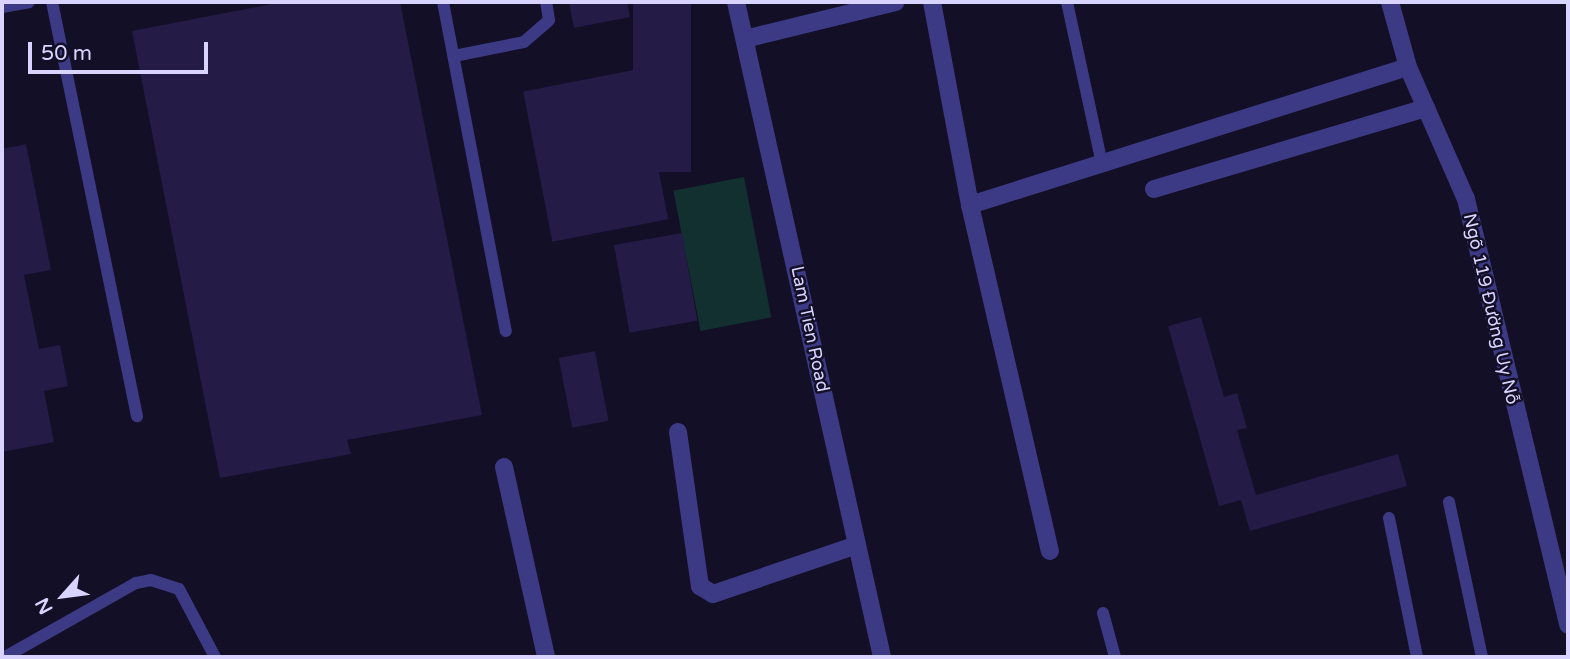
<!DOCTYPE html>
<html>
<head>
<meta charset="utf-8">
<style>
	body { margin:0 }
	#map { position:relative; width:1570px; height:659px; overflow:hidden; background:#130f26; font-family:"Varela Round",sans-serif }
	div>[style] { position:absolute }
	.green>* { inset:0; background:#12302f; transform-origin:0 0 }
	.building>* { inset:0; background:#241b47; transform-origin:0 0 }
	.service>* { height:12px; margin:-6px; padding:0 6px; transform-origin:6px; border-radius:6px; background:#3d3a85 }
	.minor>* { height:18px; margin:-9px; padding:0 9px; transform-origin:9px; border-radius:9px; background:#3d3a85 }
	.tertiary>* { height:18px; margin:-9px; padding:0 9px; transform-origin:9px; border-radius:9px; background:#3d3a85 }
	span { translate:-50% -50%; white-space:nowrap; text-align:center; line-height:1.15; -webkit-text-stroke:5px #130f26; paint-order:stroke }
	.street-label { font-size:18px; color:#d9d4ff }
	.frame { position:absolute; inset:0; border:4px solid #d9d4ff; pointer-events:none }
	.north { position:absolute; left:28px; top:561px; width:70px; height:70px; -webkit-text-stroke:5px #130f26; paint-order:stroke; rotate:242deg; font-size:19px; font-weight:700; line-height:28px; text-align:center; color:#d9d4ff }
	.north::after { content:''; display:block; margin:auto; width:24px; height:32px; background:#d9d4ff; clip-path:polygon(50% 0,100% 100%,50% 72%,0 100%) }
	.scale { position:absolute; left:28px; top:42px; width:180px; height:32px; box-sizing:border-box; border:4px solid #d9d4ff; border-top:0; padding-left:9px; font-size:21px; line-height:24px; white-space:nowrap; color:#d9d4ff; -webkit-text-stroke:5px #130f26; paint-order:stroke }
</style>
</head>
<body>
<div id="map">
	<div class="green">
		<div style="left:744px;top:177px;width:143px;height:72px;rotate:79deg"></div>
	</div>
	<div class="building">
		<div style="clip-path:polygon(282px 2px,400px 2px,482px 415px,347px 440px,351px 454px,220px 478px,132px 31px)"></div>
		<div style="clip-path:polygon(569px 2px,627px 2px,630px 17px,574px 28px)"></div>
		<div style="left:633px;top:2px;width:58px;height:170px"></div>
		<div style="left:639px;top:69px;width:153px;height:118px;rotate:79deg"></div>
		<div style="clip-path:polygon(26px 144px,51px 270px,24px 275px,39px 349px,60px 345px,68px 386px,44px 391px,54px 442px,2px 452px,2px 149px)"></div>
		<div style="left:682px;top:233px;width:89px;height:69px;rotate:80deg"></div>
		<div style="clip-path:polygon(1201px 317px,1224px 397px,1237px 393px,1247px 428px,1237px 430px,1256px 495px,1398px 454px,1407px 486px,1250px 531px,1241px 500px,1219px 506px,1168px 326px)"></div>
		<div style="left:595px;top:351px;width:71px;height:37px;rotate:79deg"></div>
	</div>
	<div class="service">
		<div style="left:52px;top:2px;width:423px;rotate:78.4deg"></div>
		<div style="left:443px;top:2px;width:335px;rotate:79.2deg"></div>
		<div style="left:1067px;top:2px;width:166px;rotate:77.8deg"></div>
		<div style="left:2px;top:7px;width:27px;rotate:-10deg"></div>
		<div style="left:454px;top:56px;width:71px;rotate:-11.3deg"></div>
		<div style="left:524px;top:42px;width:33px;rotate:-41deg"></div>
		<div style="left:549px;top:20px;width:18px;rotate:-99deg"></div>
		<div style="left:1449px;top:502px;width:158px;rotate:78deg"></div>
		<div style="left:1389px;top:518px;width:142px;rotate:78.6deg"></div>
		<div style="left:1103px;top:613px;width:46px;rotate:74.7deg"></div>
		<div style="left:5px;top:657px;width:150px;rotate:-29.5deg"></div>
		<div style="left:136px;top:583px;width:15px;rotate:-11deg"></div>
		<div style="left:151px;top:580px;width:29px;rotate:18deg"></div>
		<div style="left:179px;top:589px;width:77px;rotate:62.1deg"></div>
	</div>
	<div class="minor">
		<div style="left:932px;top:2px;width:207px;rotate:79.4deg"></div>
		<div style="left:970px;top:205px;width:459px;rotate:-17.5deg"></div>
		<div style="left:1390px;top:2px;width:67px;rotate:74.5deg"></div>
		<div style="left:1408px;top:67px;width:144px;rotate:66.3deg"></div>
		<div style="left:1466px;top:199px;width:438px;rotate:76.5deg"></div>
		<div style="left:745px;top:39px;width:155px;rotate:-13.8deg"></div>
		<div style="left:1154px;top:189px;width:284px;rotate:-16.6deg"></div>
		<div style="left:970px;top:205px;width:355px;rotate:77deg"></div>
		<div style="left:678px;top:432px;width:156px;rotate:81.9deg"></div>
		<div style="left:700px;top:586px;width:15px;rotate:32deg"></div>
		<div style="left:713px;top:594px;width:152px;rotate:-18.8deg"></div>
		<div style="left:504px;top:467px;width:195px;rotate:77.5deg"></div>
	</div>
	<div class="tertiary">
		<div style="left:736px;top:2px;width:671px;rotate:77.43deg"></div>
	</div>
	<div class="street-label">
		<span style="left:1491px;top:309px;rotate:77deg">Ngõ 119 Đường Uy Nỗ</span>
		<span style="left:810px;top:329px;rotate:78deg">Lam Tien Road</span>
	</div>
	<div class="frame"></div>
	<div class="north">N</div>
	<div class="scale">50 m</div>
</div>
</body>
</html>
